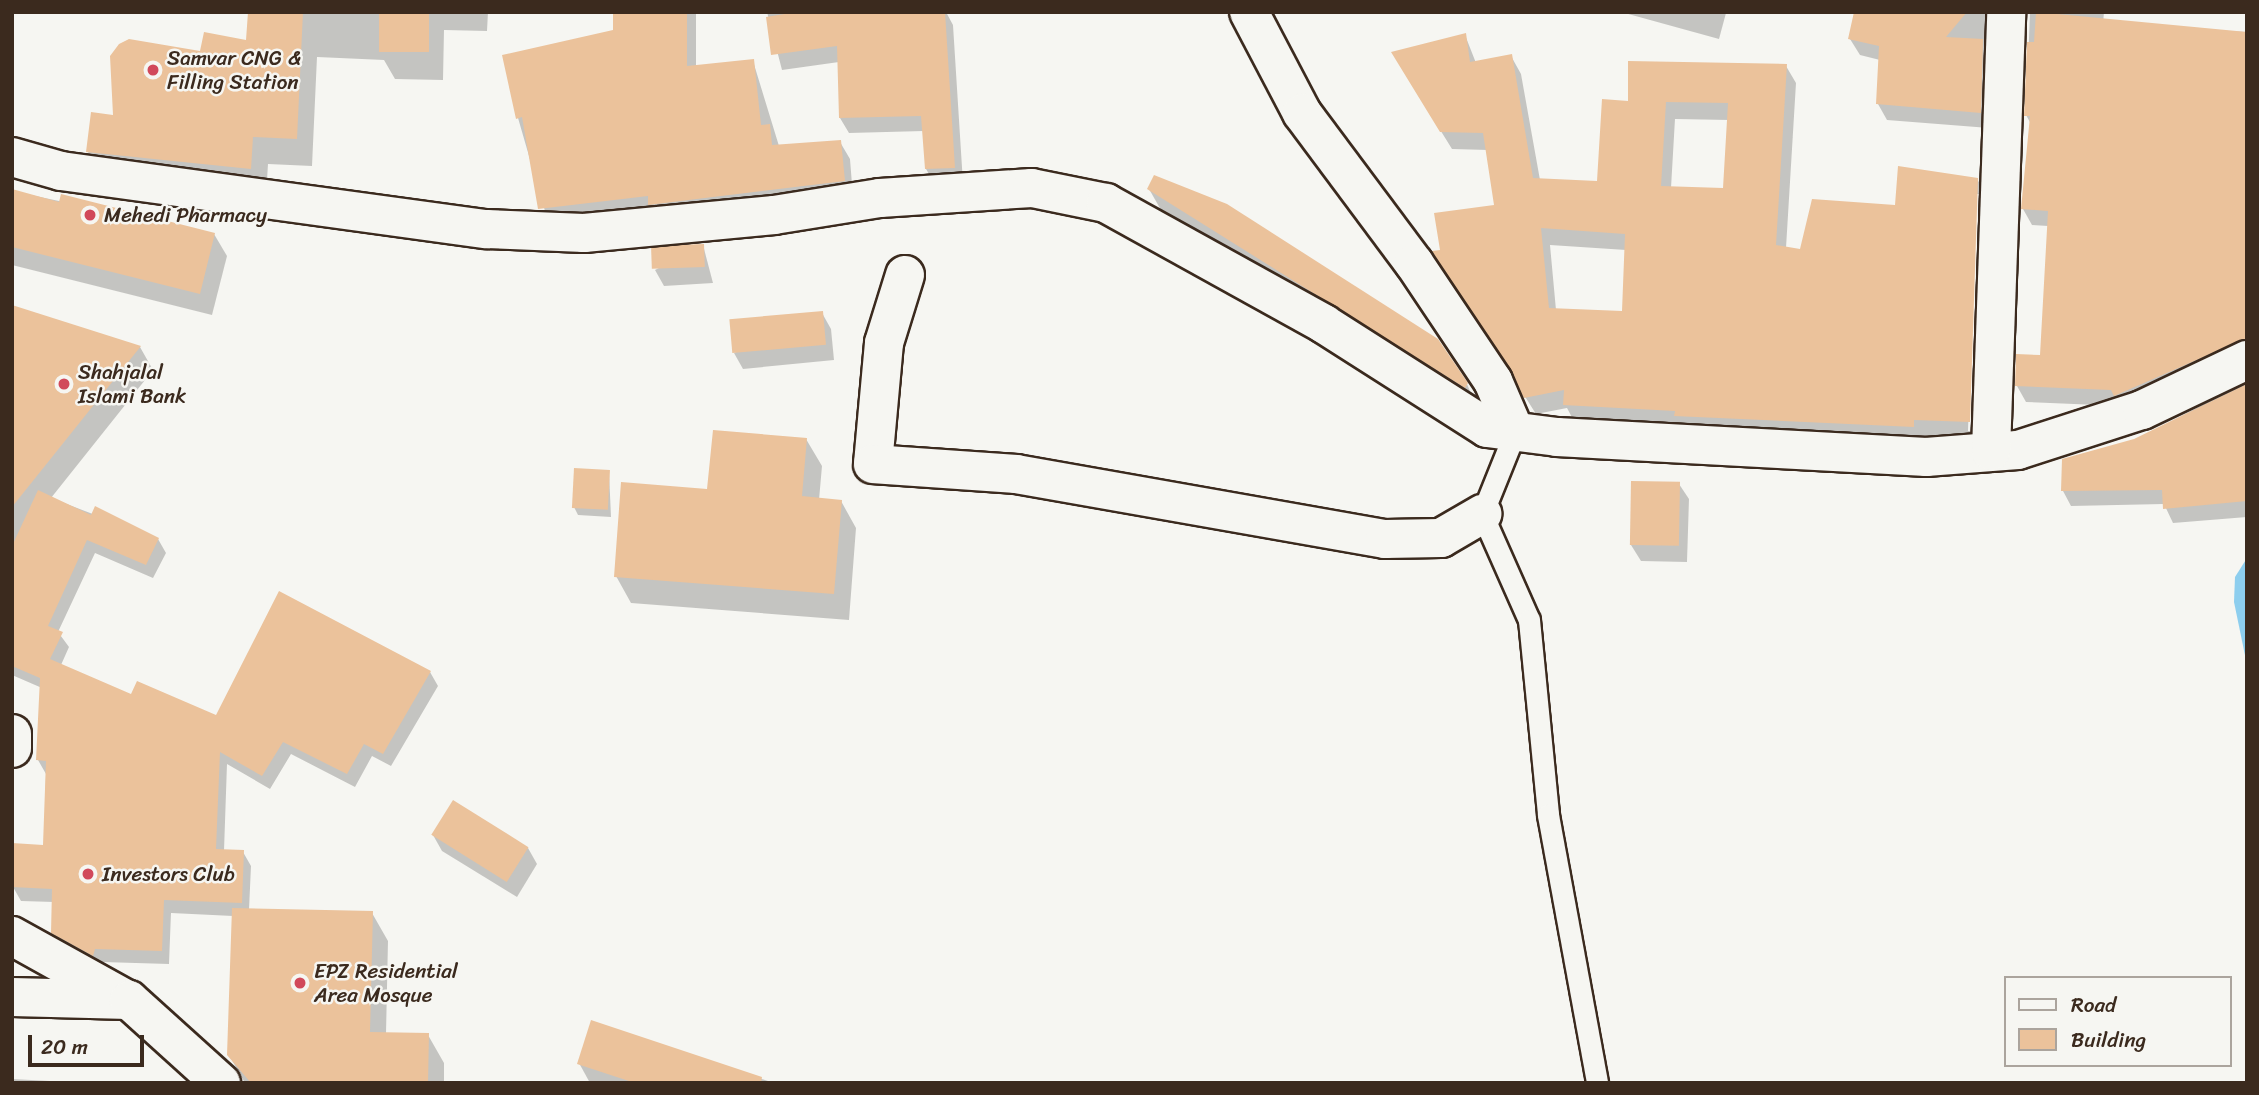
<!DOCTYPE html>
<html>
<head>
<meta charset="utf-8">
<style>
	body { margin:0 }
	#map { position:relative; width:2259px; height:1095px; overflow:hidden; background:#f6f6f2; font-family:Sriracha,sans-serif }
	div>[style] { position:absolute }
	.water>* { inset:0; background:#8dceee }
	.shadow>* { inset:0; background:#0003 }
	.building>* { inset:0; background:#ebc29b; transform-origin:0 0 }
	.roads { filter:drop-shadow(2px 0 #3b2a1e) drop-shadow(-2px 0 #3b2a1e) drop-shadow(0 2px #3b2a1e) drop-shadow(0 -2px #3b2a1e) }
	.service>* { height:21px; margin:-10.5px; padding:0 10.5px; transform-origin:10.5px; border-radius:10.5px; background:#f6f6f2 }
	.minor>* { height:38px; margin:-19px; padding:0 19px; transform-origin:19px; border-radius:19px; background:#f6f6f2 }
	.dots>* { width:19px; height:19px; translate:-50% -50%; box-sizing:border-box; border:4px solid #f6f6f2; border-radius:50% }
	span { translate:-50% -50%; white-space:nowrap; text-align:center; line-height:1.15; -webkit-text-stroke:5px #f6f6f2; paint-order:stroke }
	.poi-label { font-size:21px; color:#3b2a1e }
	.left { translate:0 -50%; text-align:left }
	.frame { position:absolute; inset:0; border:14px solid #3b2a1e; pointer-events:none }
	.legend { position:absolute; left:2004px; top:976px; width:228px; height:91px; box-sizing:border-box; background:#f6f6f2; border:2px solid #aba49d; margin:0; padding:9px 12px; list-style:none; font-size:21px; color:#3b2a1e }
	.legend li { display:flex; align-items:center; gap:14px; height:35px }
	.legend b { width:35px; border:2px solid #aba49d }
	.scale { position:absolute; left:28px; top:1035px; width:116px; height:32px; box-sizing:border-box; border:4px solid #3b2a1e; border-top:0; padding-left:9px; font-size:21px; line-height:24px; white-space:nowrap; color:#3b2a1e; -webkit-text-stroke:5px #f6f6f2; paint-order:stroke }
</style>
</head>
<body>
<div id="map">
	<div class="water">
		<div style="clip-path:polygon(2247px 558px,2247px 665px,2234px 602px,2235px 577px)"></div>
	</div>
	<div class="shadow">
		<div style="clip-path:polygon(250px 12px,488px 12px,487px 31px,444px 30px,443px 80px,395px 79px,384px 60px,317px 57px,312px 166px,268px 164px,266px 196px,103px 179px,88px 152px,114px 117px,202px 53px,247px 42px)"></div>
		<div style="clip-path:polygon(615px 12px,696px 12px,696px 67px,753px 61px,779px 146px,840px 142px,850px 159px,853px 197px,549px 225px,518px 118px,615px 32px)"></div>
		<div style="clip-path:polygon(767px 12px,946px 12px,953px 25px,963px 183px,935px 184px,926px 169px,924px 131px,849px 133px,840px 118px,839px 62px,782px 70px)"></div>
		<div style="clip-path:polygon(1621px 12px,1726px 12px,1726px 13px,1719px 39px)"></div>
		<div style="clip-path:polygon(1855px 12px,2005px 12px,1989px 128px,1887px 120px,1878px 104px,1880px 60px,1860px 55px,1850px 39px)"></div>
		<div style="clip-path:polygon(2030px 12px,2104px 12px,2103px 24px,2247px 32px,2247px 357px,2122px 406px,2026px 402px,2017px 386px,2041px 357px,2048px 226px,2032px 225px,2023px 209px,2031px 124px,2026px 115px)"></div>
		<div style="clip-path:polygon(evenodd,1465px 35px,1476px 63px,1511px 56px,1521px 74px,1540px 180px,1599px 182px,1629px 102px,1786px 66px,1796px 83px,1786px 248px,1802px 251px,1897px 206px,1899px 168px,1977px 179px,1988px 197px,1979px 439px,1924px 437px,1923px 444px,1575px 423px,1567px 408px,1536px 414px,1444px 269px,1442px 251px,1496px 206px,1488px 150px,1452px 149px,1403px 70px,1465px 35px,1675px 119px,1729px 120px,1725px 190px,1671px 188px,1675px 119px,1465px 35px,1976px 194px,1980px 194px,1972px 431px,1968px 431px,1976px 194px,1465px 35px,1550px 245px,1626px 250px,1624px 313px,1556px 310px,1550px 245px)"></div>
		<div style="clip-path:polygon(1149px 189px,1467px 384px,1477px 408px,1161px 210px)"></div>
		<div style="clip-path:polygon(12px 191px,214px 234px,227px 256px,212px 315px,12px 265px)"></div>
		<div style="clip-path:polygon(703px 245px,713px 283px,664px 286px,655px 270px)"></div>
		<div style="clip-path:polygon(12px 307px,140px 347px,153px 370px,51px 498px,158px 539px,166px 553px,153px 578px,95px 553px,58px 632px,69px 647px,61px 665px,132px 696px,216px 717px,430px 672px,438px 686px,391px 766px,372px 756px,355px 787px,291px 754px,270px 789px,227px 764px,224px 851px,243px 852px,251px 866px,249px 910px,372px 913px,388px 941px,386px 1034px,428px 1035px,444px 1063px,444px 1083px,245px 1083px,229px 1055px,233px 916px,171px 913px,169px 964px,102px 962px,101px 968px,61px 947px,53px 932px,54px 902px,21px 901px,13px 887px,44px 847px,46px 774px,38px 760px,42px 688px,12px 675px)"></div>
		<div style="clip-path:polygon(822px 313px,831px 329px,834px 360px,743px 369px,734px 353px)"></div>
		<div style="clip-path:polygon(2247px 381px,2247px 517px,2173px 523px,2164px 504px,2071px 506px,2063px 491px,2135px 441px)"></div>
		<div style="clip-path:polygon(806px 439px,822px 466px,819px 500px,841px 501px,856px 528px,849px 620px,631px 603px,616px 576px)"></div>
		<div style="clip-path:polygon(609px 472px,611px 517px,578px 515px,574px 507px)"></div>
		<div style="clip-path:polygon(1679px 484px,1689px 499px,1687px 562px,1641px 561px,1631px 545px)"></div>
		<div style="clip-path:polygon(433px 835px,528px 848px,537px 864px,517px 897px,442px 851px)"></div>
		<div style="clip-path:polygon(592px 1022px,774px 1083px,590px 1083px,579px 1063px)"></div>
		<div style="clip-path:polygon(12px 1079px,89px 1083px,12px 1083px)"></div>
	</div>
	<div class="building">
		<div style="clip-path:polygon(248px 12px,303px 12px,297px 139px,253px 137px,251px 169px,86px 152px,91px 112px,113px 115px,110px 56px,119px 44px,129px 39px,200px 51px,204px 32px,246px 40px)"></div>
		<div style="left:379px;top:12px;width:50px;height:40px"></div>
		<div style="clip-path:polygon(613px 12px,687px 12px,687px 66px,754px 59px,761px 125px,770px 124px,772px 145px,841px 140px,845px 181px,648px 205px,648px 196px,538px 209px,522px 117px,516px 119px,502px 55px,613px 30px)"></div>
		<div style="clip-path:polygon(797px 12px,945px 12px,955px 168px,925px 169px,921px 116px,839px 118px,837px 46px,771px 55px,766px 17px)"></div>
		<div style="clip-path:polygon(1854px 12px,1967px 12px,1946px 37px,1983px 39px,1981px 113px,1876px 104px,1879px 46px,1848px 39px)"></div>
		<div style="clip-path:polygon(2036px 12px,2247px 32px,2247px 338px,2114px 396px,2111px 390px,2015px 386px,2016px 354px,2040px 355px,2048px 211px,2021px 209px,2030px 116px,2024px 116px,2027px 42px,2034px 42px)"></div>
		<div style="clip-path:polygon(evenodd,1466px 33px,1470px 62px,1512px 54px,1533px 178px,1597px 181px,1602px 99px,1628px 101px,1628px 61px,1787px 64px,1776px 245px,1800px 249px,1812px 199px,1895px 205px,1898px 166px,1978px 178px,1970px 422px,1914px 420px,1914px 427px,1674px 416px,1675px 411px,1563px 405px,1564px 390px,1524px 398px,1432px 251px,1440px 250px,1434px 213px,1494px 205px,1483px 133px,1440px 132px,1391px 52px,1466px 33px,1666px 102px,1728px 103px,1723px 188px,1661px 186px,1666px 102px,1466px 33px,1541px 228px,1625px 234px,1622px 311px,1549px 308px,1541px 228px)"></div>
		<div style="clip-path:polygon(1154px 175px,1227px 204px,1438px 339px,1468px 383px,1465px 388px,1147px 189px)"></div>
		<div style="clip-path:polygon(12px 189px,59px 202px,61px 194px,215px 233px,200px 294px,12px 247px)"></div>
		<div style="left:704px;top:244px;width:23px;height:53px;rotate:88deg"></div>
		<div style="clip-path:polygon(12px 305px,141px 346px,12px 507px)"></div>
		<div style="left:823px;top:311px;width:34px;height:94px;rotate:85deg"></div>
		<div style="clip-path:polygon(2247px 384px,2247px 501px,2163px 509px,2162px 490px,2061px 491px,2062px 459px,2134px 439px)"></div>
		<div style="clip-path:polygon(713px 430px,807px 438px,802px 496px,842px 500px,834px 594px,614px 577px,621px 482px,707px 489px)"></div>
		<div style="left:574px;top:468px;width:36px;height:40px;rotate:3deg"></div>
		<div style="left:1631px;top:481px;width:49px;height:64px;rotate:1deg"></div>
		<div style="clip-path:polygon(38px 490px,91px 515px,95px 506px,159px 538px,146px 565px,87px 540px,48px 626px,63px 632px,50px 659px,131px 694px,137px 681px,216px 715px,279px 591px,431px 671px,383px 754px,364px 744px,347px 774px,283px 742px,262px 776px,220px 752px,216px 849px,244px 850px,242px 903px,164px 900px,162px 951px,95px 949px,93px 956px,51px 933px,52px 889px,12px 887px,12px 843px,43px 845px,46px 761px,36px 760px,40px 678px,12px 666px,12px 546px)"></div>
		<div style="left:453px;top:800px;width:89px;height:41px;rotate:32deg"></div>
		<div style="clip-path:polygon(232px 908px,373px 911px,370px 1032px,429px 1033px,428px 1083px,251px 1083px,227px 1055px)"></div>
		<div style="clip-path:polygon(591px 1020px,762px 1077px,761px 1083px,635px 1083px,577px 1064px)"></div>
	</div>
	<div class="roads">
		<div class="service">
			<div style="left:1515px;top:432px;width:88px;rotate:111.9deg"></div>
			<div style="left:1482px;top:514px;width:116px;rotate:66.1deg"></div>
			<div style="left:1529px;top:620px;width:196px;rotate:84.4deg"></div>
			<div style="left:1548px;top:815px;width:272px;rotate:79.6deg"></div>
		</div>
		<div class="minor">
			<div style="left:1249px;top:12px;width:114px;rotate:62.3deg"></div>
			<div style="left:1302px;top:113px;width:187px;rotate:53.3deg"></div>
			<div style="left:1414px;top:263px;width:142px;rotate:56.2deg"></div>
			<div style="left:1493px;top:381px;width:56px;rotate:66.7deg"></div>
			<div style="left:12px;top:157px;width:51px;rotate:15.9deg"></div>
			<div style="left:61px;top:171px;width:430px;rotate:7.8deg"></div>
			<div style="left:487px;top:229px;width:97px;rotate:2.4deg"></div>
			<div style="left:584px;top:233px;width:191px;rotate:-5.4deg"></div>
			<div style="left:774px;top:215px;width:107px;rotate:-9.1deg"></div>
			<div style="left:880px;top:198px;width:152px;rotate:-3.8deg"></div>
			<div style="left:1032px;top:188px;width:76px;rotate:11.5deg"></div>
			<div style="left:1106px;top:203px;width:249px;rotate:29deg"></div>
			<div style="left:1324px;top:324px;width:193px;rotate:32.5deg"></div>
			<div style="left:1487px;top:428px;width:71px;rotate:7.3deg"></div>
			<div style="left:1557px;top:437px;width:370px;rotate:3.1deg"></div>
			<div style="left:1926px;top:457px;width:92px;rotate:-4.4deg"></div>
			<div style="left:2018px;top:450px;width:130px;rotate:-17.9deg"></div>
			<div style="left:2142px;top:410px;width:116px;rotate:-25.5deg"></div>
			<div style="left:905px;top:275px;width:71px;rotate:107.2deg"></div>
			<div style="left:884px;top:343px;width:121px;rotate:95.2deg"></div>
			<div style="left:873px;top:464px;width:143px;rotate:4deg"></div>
			<div style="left:1016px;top:474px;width:375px;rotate:10deg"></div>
			<div style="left:1385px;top:539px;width:56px;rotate:-1deg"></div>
			<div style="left:1441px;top:538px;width:48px;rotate:-30.3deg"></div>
			<div style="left:1991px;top:451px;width:439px;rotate:-88deg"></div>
			<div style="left:12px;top:734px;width:14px;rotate:90deg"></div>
			<div style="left:12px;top:936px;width:128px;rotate:29deg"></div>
			<div style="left:12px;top:997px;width:117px;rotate:1.5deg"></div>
			<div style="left:129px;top:1000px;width:124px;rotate:42.1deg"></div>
		</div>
	</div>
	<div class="dots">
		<div style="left:153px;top:70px;background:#d1495b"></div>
		<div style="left:90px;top:215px;background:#d1495b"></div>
		<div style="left:64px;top:384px;background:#d1495b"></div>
		<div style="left:88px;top:874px;background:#d1495b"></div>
		<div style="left:300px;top:983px;background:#d1495b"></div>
	</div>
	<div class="poi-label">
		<span class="left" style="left:167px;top:70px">Samvar CNG &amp;<br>Filling Station</span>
		<span class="left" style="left:104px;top:215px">Mehedi Pharmacy</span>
		<span class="left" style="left:78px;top:384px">Shahjalal<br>Islami Bank</span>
		<span class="left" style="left:102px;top:874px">Investors Club</span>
		<span class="left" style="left:314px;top:983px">EPZ Residential<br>Area Mosque</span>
	</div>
	<div class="frame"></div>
	<ul class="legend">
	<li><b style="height:9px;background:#f6f6f2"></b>Road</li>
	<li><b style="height:19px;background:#ebc29b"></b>Building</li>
	</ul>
	<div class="scale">20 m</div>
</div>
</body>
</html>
